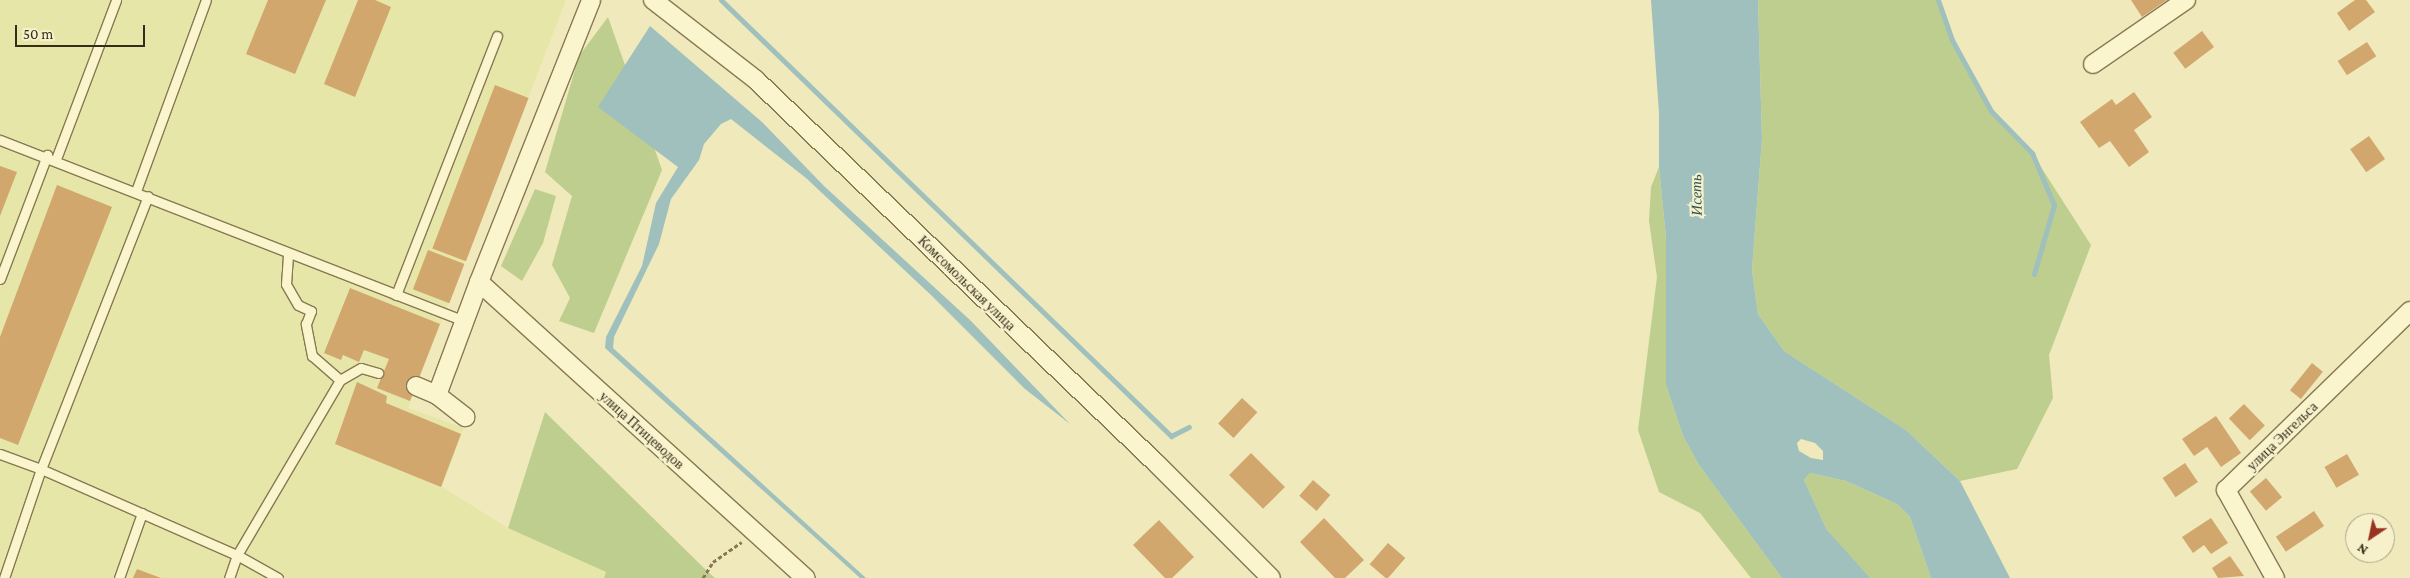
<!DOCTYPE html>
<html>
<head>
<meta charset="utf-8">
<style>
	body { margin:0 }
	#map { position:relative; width:2410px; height:578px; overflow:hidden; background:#f0e9bb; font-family:"Crimson Pro",serif }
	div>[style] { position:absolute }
	.farmland>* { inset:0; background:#e6e6a8 }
	.green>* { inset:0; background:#bdce8f }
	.water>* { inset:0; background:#9fc0bc }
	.stream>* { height:5px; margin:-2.5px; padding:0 2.5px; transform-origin:2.5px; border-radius:2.5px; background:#9fc0bc }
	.building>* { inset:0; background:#d1a76e; transform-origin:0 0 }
	.path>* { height:3px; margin-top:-1.5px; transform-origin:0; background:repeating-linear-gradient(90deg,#887854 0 4px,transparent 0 6.5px) }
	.roads { filter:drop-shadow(1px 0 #887854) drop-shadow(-1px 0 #887854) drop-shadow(0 1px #887854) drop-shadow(0 -1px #887854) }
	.lane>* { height:9px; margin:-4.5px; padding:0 4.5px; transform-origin:4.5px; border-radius:4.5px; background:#fbf5ce }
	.street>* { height:18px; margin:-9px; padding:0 9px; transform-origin:9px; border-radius:9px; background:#fbf5ce }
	span { translate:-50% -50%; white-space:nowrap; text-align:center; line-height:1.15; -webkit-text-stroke:4.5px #f7f1cb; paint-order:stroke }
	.street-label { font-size:14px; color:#362c1a }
	.water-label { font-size:15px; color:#285257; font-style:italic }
	.north { position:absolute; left:2345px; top:513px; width:50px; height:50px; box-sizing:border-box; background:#f7f1cb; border:1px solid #aaa284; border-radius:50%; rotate:214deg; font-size:14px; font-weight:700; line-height:20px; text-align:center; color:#362c1a }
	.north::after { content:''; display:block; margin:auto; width:18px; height:22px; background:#9a3321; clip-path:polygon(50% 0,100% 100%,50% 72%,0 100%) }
	.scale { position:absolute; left:15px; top:25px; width:130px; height:22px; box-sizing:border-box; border:2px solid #362c1a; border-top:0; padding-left:6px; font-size:15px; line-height:18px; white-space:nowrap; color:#362c1a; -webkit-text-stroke:4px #f7f1cb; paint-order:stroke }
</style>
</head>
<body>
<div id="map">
	<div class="farmland">
		<div style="clip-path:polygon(0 0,566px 0,408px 408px,464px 428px,442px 487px,508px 528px,606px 572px,604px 578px,0 578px)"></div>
	</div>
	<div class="green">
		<div style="clip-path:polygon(1758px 0,1938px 0,1953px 40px,1991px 111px,2032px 153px,2091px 245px,2049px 355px,2053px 398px,2017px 469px,1960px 481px,1906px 430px,1784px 351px,1758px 314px,1752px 270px,1762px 139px)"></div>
		<div style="clip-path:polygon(608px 17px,662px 170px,594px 333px,559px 321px,570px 298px,552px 265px,572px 196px,545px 172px,579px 56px)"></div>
		<div style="clip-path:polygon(1659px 167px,1666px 238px,1666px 385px,1683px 436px,1699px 465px,1782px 578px,1751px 578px,1700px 513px,1659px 492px,1638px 430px,1657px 277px,1649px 221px,1651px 187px)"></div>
		<div style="clip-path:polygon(535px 189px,556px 196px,543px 243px,522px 281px,501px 266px)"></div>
		<div style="clip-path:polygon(545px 412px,708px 572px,715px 578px,604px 578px,606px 572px,508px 528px)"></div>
		<div style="clip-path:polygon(1810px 473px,1846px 481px,1897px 504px,1910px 517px,1931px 578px,1870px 578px,1860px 570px,1827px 530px,1804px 480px)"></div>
	</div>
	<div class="water">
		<div style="clip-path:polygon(evenodd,1651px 0,1758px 0,1762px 139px,1752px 270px,1758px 314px,1784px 351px,1906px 430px,1960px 481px,2010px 578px,1931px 578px,1910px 517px,1897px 504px,1846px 481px,1810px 473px,1804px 480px,1827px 530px,1870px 578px,1782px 578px,1699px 465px,1683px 436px,1666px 385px,1666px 238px,1659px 167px,1659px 113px,1651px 0,1801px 439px,1815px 443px,1823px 451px,1823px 460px,1811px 458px,1799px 451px,1797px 443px,1801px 439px)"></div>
		<div style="clip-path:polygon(650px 26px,762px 122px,824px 186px,971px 321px,1070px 424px,1025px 389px,931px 295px,806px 178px,731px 119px,721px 124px,704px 144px,699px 160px,671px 199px,659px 244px,614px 337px,613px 348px,866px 578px,860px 578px,605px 348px,606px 337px,642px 266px,656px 203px,678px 167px,598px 107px)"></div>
	</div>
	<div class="stream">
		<div style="left:721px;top:0;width:627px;rotate:44.09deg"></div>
		<div style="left:1171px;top:436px;width:20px;rotate:-27deg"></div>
		<div style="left:1938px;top:0;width:42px;rotate:70.7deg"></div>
		<div style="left:1952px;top:40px;width:81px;rotate:61.2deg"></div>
		<div style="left:1991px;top:111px;width:59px;rotate:45.7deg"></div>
		<div style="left:2032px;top:153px;width:56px;rotate:67.1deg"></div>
		<div style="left:2054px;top:205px;width:72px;rotate:106.2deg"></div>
	</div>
	<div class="building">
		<div style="clip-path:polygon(268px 0,326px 0,295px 74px,246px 54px)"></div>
		<div style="clip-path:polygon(358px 0,375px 0,391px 7px,355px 97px,324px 84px)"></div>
		<div style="clip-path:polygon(2131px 0,2167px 0,2142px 17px)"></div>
		<div style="clip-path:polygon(2355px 0,2366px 0,2375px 12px,2349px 31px,2337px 13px)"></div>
		<div style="left:2202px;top:31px;width:20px;height:36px;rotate:53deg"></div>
		<div style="left:2367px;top:42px;width:17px;height:35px;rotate:57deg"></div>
		<div style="left:495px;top:85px;width:36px;height:175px;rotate:21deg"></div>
		<div style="clip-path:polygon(2134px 92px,2152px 117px,2134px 130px,2149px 152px,2129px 167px,2110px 141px,2099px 148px,2080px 122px,2112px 99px,2116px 105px)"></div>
		<div style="left:2369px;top:136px;width:28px;height:23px;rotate:55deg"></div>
		<div style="clip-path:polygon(0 166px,17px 172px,0 216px)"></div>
		<div style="clip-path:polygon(57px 185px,112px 207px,18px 445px,0 438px,0 337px)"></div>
		<div style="left:428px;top:250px;width:39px;height:42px;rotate:21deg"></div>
		<div style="clip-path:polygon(350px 288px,440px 324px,410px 401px,377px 388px,389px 359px,364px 350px,359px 362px,343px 355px,341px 360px,324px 353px)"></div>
		<div style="left:2312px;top:363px;width:14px;height:35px;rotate:39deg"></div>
		<div style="clip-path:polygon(357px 382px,387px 396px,386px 403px,461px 434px,441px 487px,335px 444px)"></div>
		<div style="left:1242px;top:398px;width:21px;height:35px;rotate:43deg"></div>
		<div style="left:2244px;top:404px;width:30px;height:21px;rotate:46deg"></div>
		<div style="clip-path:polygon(2216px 416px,2241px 453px,2221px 467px,2207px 447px,2194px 456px,2182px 439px)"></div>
		<div style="left:1251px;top:453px;width:48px;height:31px;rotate:45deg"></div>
		<div style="left:2347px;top:454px;width:24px;height:26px;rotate:60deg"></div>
		<div style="left:2185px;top:463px;width:23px;height:27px;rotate:56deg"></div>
		<div style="left:2266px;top:478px;width:25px;height:21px;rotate:50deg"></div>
		<div style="left:1313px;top:480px;width:23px;height:21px;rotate:41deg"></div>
		<div style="left:2314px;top:511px;width:18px;height:46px;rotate:56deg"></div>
		<div style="clip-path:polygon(1324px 518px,1364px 560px,1345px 578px,1335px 578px,1300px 542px)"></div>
		<div style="clip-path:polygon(2211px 518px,2228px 543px,2211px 554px,2204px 545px,2193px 553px,2182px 537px)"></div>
		<div style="clip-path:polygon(1159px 520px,1194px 557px,1172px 578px,1165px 578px,1133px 545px)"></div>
		<div style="left:1388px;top:543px;width:23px;height:28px;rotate:41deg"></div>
		<div style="clip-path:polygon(2230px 556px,2244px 576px,2218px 578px,2212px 568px)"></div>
		<div style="clip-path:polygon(137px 569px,161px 578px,133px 578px)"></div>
	</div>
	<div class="path">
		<div style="left:703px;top:578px;width:19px;rotate:-58deg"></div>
		<div style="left:713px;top:562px;width:35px;rotate:-35deg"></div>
	</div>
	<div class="roads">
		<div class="lane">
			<div style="left:0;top:140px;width:498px;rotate:21.3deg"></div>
			<div style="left:56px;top:159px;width:170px;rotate:-69.3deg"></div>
			<div style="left:136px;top:191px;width:203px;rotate:-69.9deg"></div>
			<div style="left:0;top:279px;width:133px;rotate:-69.2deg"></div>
			<div style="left:396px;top:295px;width:278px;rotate:-68.7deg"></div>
			<div style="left:340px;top:380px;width:24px;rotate:-30deg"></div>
			<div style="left:361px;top:368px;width:18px;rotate:16deg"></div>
			<div style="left:0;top:454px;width:44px;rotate:20.1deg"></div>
			<div style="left:41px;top:469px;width:293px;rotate:-68.6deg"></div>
			<div style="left:4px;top:578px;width:115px;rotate:-71.3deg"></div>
			<div style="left:41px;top:469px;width:214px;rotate:23.7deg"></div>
			<div style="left:237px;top:555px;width:24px;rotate:109deg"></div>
			<div style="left:119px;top:578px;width:69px;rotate:-70.5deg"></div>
			<div style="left:278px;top:578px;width:47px;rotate:-150.7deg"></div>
			<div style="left:237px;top:555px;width:203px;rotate:-59.5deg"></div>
			<div style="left:340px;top:380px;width:37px;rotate:-139deg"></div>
			<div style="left:312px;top:356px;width:33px;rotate:-101deg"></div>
			<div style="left:306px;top:324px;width:14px;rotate:-69deg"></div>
			<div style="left:311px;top:311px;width:14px;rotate:-155deg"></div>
			<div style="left:298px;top:305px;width:24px;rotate:-120deg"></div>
			<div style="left:286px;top:284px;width:30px;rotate:-86deg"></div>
		</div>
		<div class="street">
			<div style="left:653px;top:0;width:130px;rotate:37.8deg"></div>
			<div style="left:756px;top:80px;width:555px;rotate:43.76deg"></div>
			<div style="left:1157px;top:464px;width:161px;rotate:45deg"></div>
			<div style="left:2093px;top:64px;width:113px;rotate:-34.5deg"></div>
			<div style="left:479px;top:282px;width:441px;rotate:42.2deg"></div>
			<div style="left:416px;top:386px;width:23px;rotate:23deg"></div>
			<div style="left:437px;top:395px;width:121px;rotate:-69.6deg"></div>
			<div style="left:479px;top:282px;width:303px;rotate:-68.3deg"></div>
			<div style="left:437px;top:395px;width:36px;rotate:38deg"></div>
			<div style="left:2275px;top:578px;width:101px;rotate:-119.1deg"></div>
			<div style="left:2226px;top:490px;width:257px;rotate:-44.2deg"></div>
		</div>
	</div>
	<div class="street-label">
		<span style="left:967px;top:283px;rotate:44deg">Комсомольская улица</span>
		<span style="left:642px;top:430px;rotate:42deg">улица Птицеводов</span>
		<span style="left:2282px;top:436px;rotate:-44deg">улица Энгельса</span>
	</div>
	<div class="water-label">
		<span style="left:1697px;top:195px;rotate:-91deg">Исеть</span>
	</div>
	<div class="north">N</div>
	<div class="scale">50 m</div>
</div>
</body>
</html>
